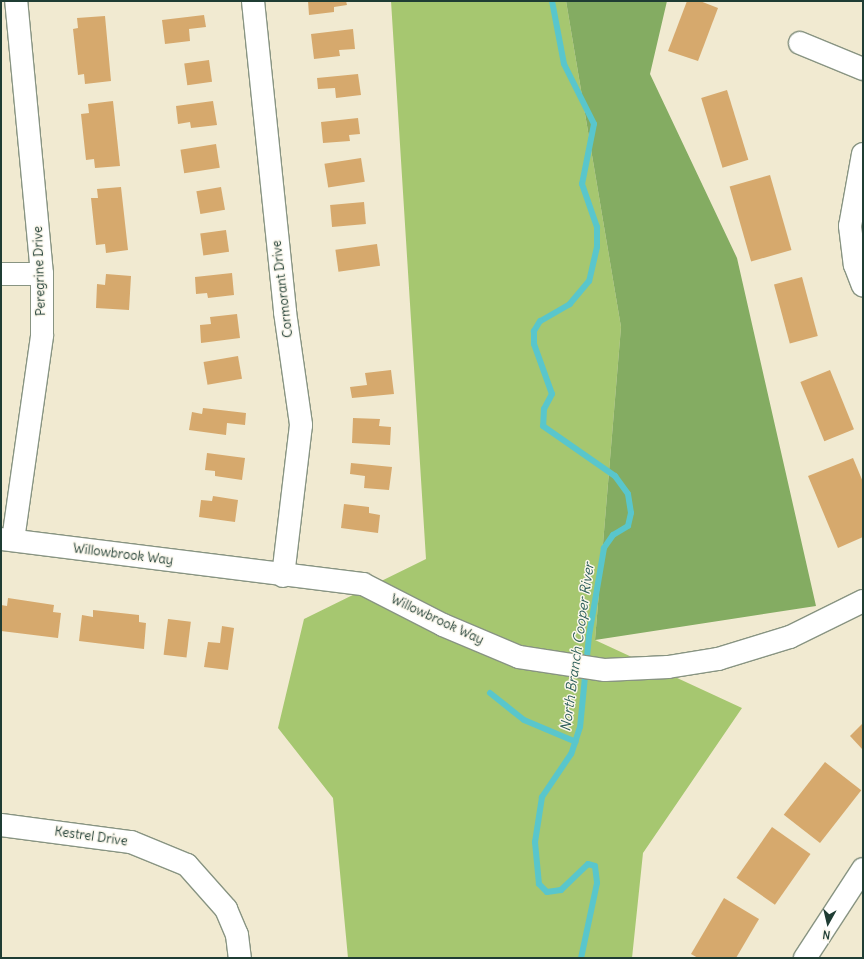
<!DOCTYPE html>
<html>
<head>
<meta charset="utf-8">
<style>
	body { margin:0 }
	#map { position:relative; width:864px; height:959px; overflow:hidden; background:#f1ead1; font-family:Delius,sans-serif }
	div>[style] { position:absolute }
	.green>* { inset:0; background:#a6c770 }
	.forest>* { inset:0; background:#84ac62 }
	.stream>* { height:6px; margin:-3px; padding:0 3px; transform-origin:3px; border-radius:3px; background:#59c6cc }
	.building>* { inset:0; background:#d6a96d; transform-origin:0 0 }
	.roads { filter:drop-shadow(1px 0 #889482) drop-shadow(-1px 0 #889482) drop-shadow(0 1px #889482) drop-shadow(0 -1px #889482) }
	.minor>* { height:22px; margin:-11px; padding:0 11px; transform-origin:11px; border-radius:11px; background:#fff }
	span { translate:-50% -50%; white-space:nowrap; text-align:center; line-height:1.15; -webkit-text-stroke:3px #fbf7ec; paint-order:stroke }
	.street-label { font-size:13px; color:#1f3d34 }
	.water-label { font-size:14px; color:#2e5f5a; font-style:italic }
	.frame { position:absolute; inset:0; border:2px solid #1f3d34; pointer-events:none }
	.north { position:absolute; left:808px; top:903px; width:40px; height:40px; -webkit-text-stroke:3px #fbf7ec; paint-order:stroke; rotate:188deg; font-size:11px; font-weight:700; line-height:16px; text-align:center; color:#1f3d34 }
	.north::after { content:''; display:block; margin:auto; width:14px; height:18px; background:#1f3d34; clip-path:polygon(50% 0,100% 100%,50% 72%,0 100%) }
</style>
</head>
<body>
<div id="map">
	<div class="green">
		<div style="clip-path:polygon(391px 1px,566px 1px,621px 327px,595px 640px,742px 708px,643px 853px,632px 958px,348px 958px,333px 798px,278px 728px,304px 619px,426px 559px)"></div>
	</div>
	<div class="forest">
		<div style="clip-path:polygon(566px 1px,667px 1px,650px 74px,737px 258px,816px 606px,595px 640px,621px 327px)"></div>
	</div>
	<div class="stream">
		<div style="left:552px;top:1px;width:64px;rotate:79.2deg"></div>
		<div style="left:564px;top:64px;width:67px;rotate:63.4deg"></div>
		<div style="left:594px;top:124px;width:61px;rotate:101.3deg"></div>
		<div style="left:582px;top:184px;width:46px;rotate:70.8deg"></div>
		<div style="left:597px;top:227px;width:20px;rotate:90deg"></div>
		<div style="left:597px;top:247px;width:35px;rotate:103deg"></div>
		<div style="left:589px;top:281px;width:30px;rotate:130deg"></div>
		<div style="left:570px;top:304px;width:34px;rotate:150deg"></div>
		<div style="left:540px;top:321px;width:12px;rotate:121deg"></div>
		<div style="left:534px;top:331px;width:13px;rotate:90deg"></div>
		<div style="left:534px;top:344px;width:53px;rotate:70.2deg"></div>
		<div style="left:552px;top:394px;width:17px;rotate:118deg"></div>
		<div style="left:544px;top:409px;width:17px;rotate:93deg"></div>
		<div style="left:543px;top:426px;width:88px;rotate:34.8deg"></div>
		<div style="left:615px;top:476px;width:22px;rotate:54deg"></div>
		<div style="left:628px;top:494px;width:19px;rotate:81deg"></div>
		<div style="left:631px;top:513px;width:13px;rotate:103deg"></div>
		<div style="left:628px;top:526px;width:17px;rotate:149deg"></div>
		<div style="left:613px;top:535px;width:16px;rotate:125deg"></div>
		<div style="left:604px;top:548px;width:89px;rotate:99.7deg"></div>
		<div style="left:589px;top:636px;width:91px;rotate:95.6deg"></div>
		<div style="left:580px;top:727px;width:28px;rotate:108deg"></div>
		<div style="left:571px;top:754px;width:52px;rotate:124deg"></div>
		<div style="left:542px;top:797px;width:46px;rotate:98.8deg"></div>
		<div style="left:535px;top:842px;width:42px;rotate:84.6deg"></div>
		<div style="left:539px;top:884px;width:11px;rotate:45deg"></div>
		<div style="left:547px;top:892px;width:14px;rotate:-8deg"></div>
		<div style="left:561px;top:890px;width:37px;rotate:-44deg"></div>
		<div style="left:588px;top:864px;width:7px;rotate:16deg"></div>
		<div style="left:595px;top:866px;width:17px;rotate:83deg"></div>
		<div style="left:597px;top:883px;width:77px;rotate:102deg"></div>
		<div style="left:490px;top:693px;width:43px;rotate:38.5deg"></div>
		<div style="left:524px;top:720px;width:56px;rotate:22.9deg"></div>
	</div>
	<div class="building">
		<div style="clip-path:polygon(308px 1px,346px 1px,347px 5px,334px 7px,334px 12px,309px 15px)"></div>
		<div style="clip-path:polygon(687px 1px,700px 1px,718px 8px,698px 61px,668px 51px)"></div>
		<div style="clip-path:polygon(204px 15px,206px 27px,189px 29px,190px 41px,165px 44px,162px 20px)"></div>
		<div style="clip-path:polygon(105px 16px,111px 81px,85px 84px,84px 74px,78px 75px,73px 29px,78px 28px,77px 18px)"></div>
		<div style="clip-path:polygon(353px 29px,355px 49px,339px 50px,340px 56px,314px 59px,311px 34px)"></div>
		<div style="left:209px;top:60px;width:22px;height:25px;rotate:82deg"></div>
		<div style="clip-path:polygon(358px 74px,361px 95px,336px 98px,335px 88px,318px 89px,317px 78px)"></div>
		<div style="left:727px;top:90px;width:73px;height:27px;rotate:73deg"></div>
		<div style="clip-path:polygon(113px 101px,120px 166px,95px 168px,94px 159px,86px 160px,81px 114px,89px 113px,88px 104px)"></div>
		<div style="clip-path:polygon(213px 101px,217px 125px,191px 128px,190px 122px,178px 124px,176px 106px)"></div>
		<div style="clip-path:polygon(358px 118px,360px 134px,349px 135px,350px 141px,323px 143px,321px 122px)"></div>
		<div style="left:216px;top:144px;width:24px;height:36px;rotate:81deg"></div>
		<div style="left:361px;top:158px;width:24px;height:37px;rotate:81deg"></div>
		<div style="left:770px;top:175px;width:78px;height:42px;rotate:74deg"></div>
		<div style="clip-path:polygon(121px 187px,128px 250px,106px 253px,105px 244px,96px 245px,91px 198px,98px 198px,97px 189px)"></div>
		<div style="left:221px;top:187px;width:23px;height:25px;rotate:80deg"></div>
		<div style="left:364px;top:202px;width:22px;height:34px;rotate:85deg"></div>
		<div style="left:226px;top:230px;width:22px;height:26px;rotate:82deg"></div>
		<div style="left:377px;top:244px;width:22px;height:42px;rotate:82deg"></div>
		<div style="clip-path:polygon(232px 273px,234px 295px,208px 298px,207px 293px,196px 294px,195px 277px)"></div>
		<div style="clip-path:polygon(106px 274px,131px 276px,129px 310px,96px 308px,97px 284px,105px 285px)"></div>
		<div style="left:802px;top:277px;width:61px;height:29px;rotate:75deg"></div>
		<div style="clip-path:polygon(237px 314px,240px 338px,201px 343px,200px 325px,211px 324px,210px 317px)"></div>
		<div style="left:238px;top:356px;width:23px;height:35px;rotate:80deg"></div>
		<div style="clip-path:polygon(391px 370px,394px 394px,352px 398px,350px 387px,367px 385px,365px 373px)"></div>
		<div style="left:830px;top:370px;width:64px;height:32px;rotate:68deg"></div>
		<div style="clip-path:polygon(203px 408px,246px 413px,245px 425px,227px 423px,226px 435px,189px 430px,192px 412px,202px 414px)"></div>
		<div style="clip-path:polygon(353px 418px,380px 419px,379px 426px,391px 427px,390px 445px,352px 443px)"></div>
		<div style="clip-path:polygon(207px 453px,245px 458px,242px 480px,215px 476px,215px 471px,205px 470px)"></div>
		<div style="clip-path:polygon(853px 458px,863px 482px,863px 537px,838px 548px,808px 476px)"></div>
		<div style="clip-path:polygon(351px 463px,392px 467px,389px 490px,364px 488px,365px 476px,350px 474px)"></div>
		<div style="clip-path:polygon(213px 496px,238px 500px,235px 522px,199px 517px,201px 500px,212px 501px)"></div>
		<div style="clip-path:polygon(344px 504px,369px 507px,369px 513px,380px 515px,378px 533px,341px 528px)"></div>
		<div style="clip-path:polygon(8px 598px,54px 605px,53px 612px,61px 613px,58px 638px,1px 631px,1px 605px,7px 606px)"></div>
		<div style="clip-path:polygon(93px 610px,139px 615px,139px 622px,146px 623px,144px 649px,79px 641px,82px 615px,93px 617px)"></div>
		<div style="left:168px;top:619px;width:23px;height:36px;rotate:7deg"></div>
		<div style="clip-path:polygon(222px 626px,234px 628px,228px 670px,204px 667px,208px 642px,220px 643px)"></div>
		<div style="clip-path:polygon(863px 723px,863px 750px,850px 736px)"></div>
		<div style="left:825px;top:762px;width:46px;height:67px;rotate:38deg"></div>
		<div style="left:772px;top:827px;width:47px;height:62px;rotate:35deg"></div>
		<div style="clip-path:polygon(724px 898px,759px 919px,736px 958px,698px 958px,691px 954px)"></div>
	</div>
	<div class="roads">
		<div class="minor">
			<div style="left:253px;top:1px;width:313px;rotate:84.1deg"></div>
			<div style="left:285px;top:312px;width:114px;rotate:81.9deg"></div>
			<div style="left:301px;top:425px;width:152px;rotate:96.8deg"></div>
			<div style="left:800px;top:43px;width:68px;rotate:22.4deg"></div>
			<div style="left:863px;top:154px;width:73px;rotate:100.2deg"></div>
			<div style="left:850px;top:226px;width:39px;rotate:83deg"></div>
			<div style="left:855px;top:265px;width:22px;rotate:69deg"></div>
			<div style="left:1px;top:274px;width:41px"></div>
			<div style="left:1px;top:539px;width:365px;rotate:7.1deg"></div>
			<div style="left:363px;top:584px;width:90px;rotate:27.1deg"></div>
			<div style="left:443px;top:625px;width:82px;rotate:22.8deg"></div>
			<div style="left:519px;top:657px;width:87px;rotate:8.6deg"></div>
			<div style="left:605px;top:670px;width:63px;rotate:-2.7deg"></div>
			<div style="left:668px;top:667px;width:51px;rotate:-9.1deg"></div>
			<div style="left:718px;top:659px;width:75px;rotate:-17deg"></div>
			<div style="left:790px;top:637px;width:81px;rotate:-26.3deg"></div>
			<div style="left:13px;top:540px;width:207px;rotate:-81.9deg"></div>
			<div style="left:42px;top:335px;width:61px;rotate:-90deg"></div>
			<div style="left:42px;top:274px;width:274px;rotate:-95.4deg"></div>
			<div style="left:1px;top:825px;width:131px;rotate:7.5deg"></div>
			<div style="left:131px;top:842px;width:61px;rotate:22.3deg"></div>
			<div style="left:187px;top:865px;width:59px;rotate:48.4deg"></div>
			<div style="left:226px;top:909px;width:28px;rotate:67deg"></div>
			<div style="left:237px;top:935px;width:23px;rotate:83deg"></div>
			<div style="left:805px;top:958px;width:106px;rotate:-56.9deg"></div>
		</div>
	</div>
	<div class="street-label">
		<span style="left:40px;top:271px;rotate:-92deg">Peregrine Drive</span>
		<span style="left:283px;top:289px;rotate:-97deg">Cormorant Drive</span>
		<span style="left:123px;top:555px;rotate:7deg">Willowbrook Way</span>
		<span style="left:437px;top:620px;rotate:25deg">Willowbrook Way</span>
		<span style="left:91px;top:837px;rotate:8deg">Kestrel Drive</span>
	</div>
	<div class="water-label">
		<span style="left:577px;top:647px;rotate:-82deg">North Branch Cooper River</span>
	</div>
	<div class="frame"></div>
	<div class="north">N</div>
</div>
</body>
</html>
